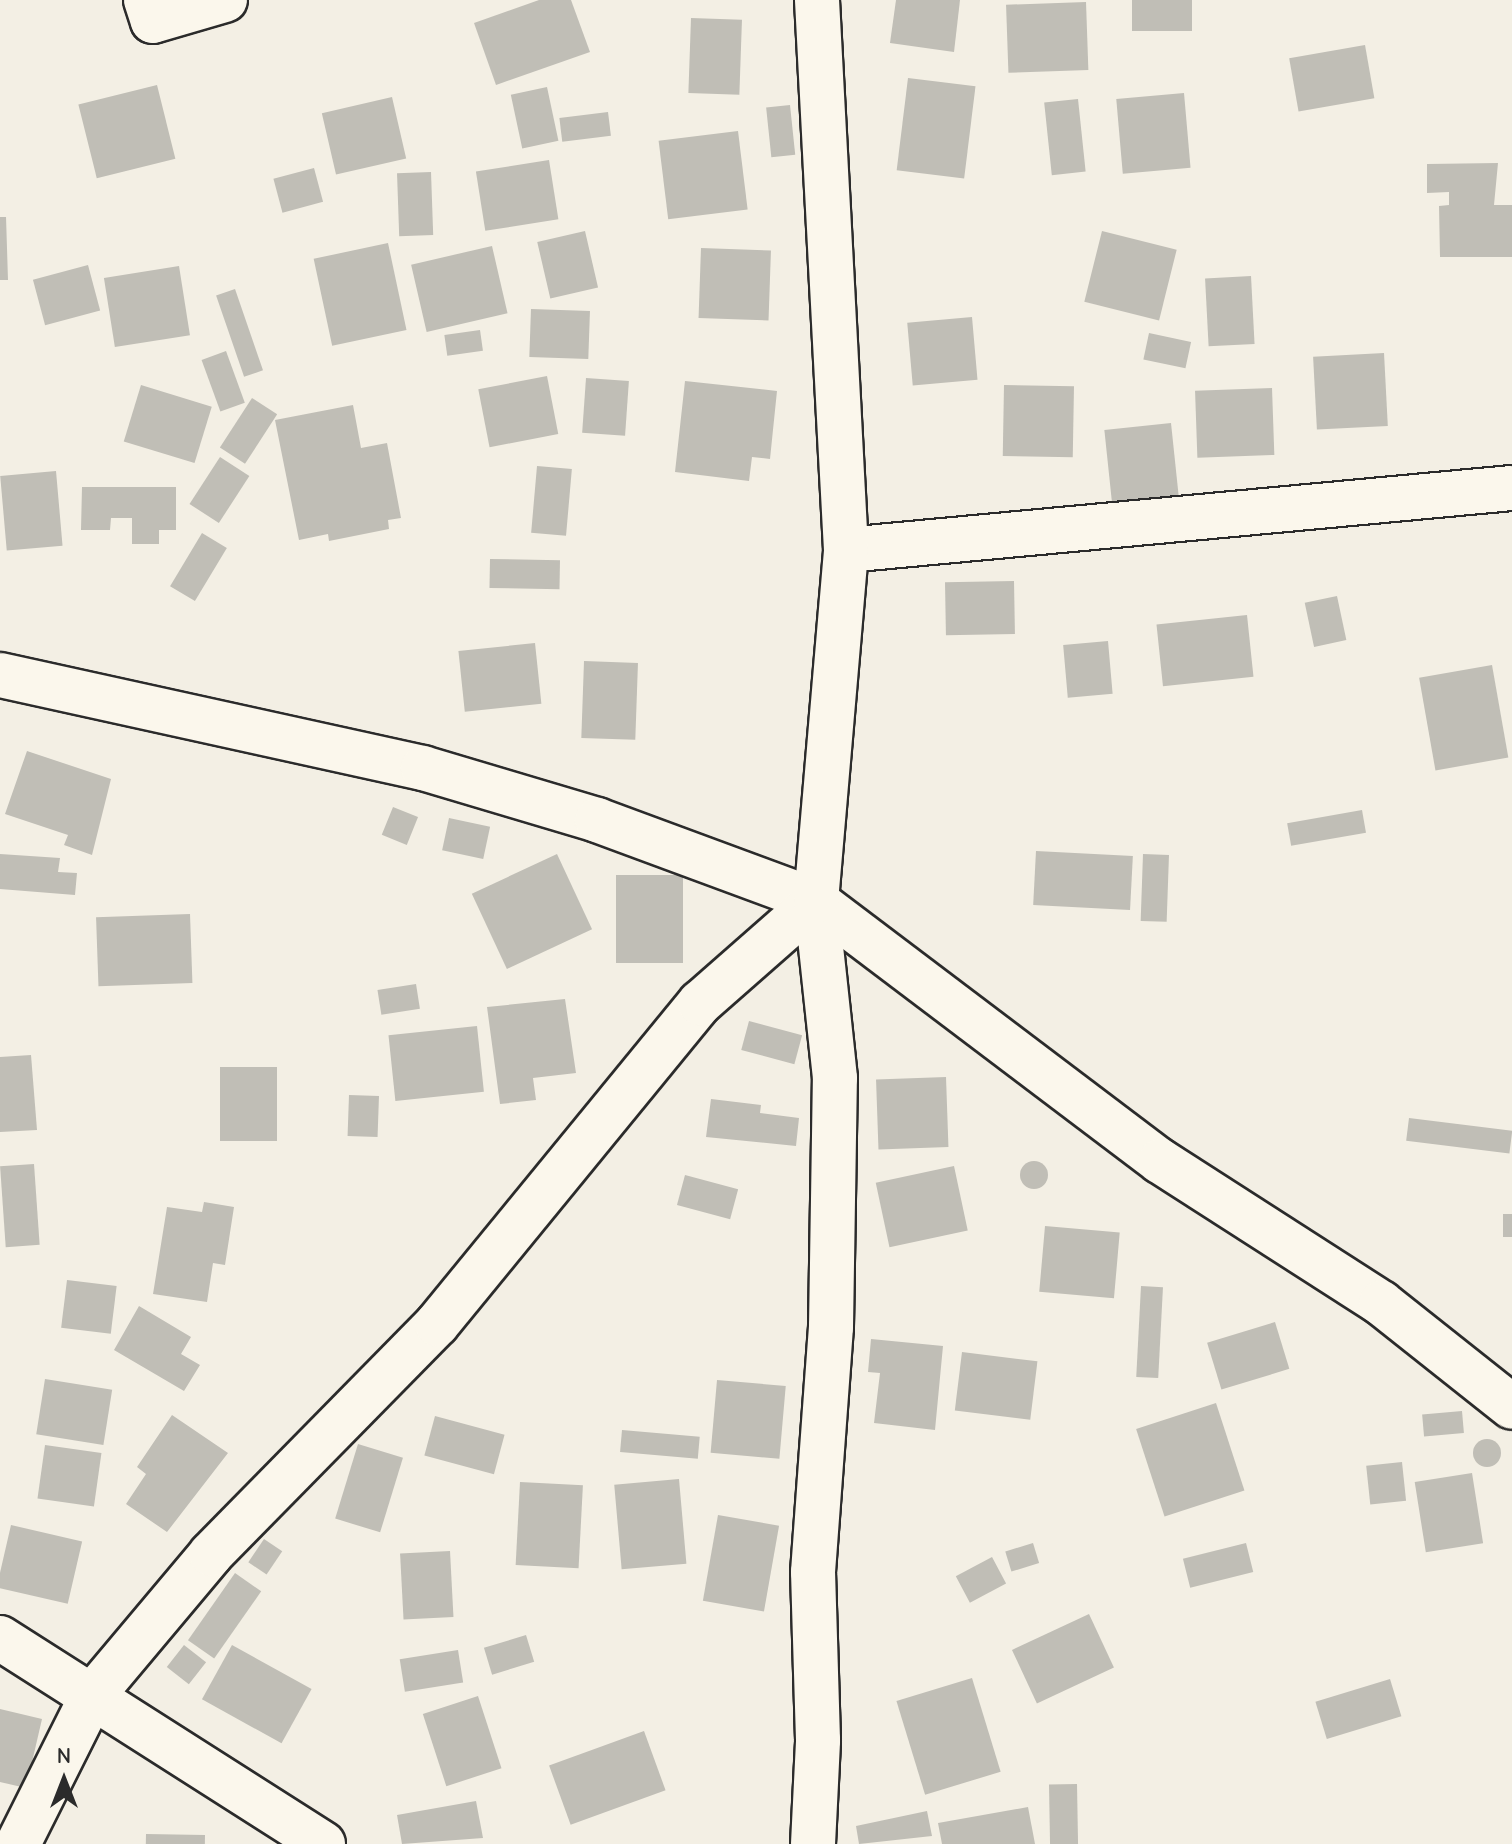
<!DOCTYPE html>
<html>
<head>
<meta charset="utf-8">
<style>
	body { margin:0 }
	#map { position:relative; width:1512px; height:1844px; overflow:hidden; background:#f3efe4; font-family:"Comic Neue",sans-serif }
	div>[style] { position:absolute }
	.building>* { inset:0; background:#c0beb6; transform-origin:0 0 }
	.round { border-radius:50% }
	.roads { filter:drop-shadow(2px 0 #2b2b2b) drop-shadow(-2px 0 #2b2b2b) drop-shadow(0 2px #2b2b2b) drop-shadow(0 -2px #2b2b2b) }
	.street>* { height:44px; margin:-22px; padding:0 22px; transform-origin:22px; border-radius:22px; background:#fbf7ec }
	span { translate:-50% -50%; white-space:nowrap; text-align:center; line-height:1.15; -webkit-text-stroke:6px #fbf7ec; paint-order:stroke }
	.north { position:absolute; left:24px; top:1740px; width:80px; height:80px; -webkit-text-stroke:6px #fbf7ec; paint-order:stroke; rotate:0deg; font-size:22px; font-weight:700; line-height:32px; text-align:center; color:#2b2b2b }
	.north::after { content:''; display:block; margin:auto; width:28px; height:36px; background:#2b2b2b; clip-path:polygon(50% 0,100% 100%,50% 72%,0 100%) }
</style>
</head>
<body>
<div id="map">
	<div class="building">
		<div style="clip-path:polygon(539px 0,571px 0,590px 52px,496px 85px,474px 23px)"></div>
		<div style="clip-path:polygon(896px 0,960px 0,954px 52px,890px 43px)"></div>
		<div style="left:1132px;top:0;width:60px;height:31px"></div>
		<div style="left:1086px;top:2px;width:68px;height:80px;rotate:88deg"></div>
		<div style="left:691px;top:18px;width:51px;height:75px;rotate:2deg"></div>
		<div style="left:1365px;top:45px;width:54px;height:77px;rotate:80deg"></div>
		<div style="left:908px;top:78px;width:68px;height:93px;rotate:7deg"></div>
		<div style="left:157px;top:85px;width:76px;height:81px;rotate:76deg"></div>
		<div style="left:547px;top:87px;width:55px;height:37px;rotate:78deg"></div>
		<div style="left:1184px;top:93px;width:75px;height:68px;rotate:85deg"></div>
		<div style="left:392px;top:97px;width:63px;height:72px;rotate:77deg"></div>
		<div style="left:1078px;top:99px;width:73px;height:34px;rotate:84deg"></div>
		<div style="left:790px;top:105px;width:50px;height:24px;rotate:84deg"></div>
		<div style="left:608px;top:112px;width:24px;height:49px;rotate:83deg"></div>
		<div style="left:738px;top:131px;width:79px;height:80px;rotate:83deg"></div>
		<div style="left:549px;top:160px;width:60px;height:74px;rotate:81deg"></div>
		<div style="clip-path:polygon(1498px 163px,1494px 205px,1512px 205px,1512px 257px,1440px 257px,1439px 206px,1449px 205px,1449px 192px,1427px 193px,1427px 164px)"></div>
		<div style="left:314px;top:168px;width:35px;height:42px;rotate:75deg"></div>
		<div style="left:431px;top:172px;width:63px;height:34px;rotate:88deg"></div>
		<div style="clip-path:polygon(0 217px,6px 217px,8px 280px,0 280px)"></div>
		<div style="left:585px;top:231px;width:58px;height:49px;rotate:77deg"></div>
		<div style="left:1102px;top:231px;width:77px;height:73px;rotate:14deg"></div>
		<div style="left:388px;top:243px;width:89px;height:76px;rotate:78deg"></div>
		<div style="left:492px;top:246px;width:69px;height:83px;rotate:77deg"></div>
		<div style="left:701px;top:248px;width:70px;height:70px;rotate:2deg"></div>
		<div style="left:88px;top:265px;width:47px;height:57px;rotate:75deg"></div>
		<div style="left:179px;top:266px;width:70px;height:76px;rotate:81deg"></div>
		<div style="left:1251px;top:276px;width:68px;height:46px;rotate:87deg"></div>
		<div style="left:235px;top:289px;width:86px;height:20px;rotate:71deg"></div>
		<div style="left:531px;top:309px;width:59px;height:48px;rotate:2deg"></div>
		<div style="left:972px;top:317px;width:63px;height:65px;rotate:85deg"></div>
		<div style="left:480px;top:330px;width:21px;height:36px;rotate:82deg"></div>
		<div style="left:1149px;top:333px;width:43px;height:27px;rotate:12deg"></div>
		<div style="left:226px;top:351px;width:55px;height:26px;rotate:70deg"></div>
		<div style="left:1384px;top:353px;width:73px;height:71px;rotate:87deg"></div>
		<div style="left:547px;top:376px;width:59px;height:70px;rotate:79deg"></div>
		<div style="left:586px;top:378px;width:43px;height:55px;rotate:4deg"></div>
		<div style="clip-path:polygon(685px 381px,777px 391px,770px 459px,752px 457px,749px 481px,675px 472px)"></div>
		<div style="left:141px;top:385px;width:74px;height:59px;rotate:17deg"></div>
		<div style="left:1004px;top:385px;width:70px;height:71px;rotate:1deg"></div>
		<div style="left:1272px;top:388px;width:67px;height:77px;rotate:88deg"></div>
		<div style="left:252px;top:398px;width:30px;height:59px;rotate:33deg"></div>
		<div style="clip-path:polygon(353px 405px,361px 448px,387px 443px,401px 518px,388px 520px,389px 529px,329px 541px,328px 534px,299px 540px,275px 420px)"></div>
		<div style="left:1171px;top:423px;width:76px;height:67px;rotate:84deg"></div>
		<div style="left:220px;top:457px;width:35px;height:56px;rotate:33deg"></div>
		<div style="left:537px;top:466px;width:35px;height:67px;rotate:5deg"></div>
		<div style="left:56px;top:471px;width:75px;height:56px;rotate:85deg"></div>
		<div style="clip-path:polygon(82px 487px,176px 487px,176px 530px,159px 530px,159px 544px,132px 544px,132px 518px,111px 518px,110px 530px,81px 530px)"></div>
		<div style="left:202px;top:533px;width:29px;height:62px;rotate:31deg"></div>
		<div style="left:490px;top:559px;width:70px;height:29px;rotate:1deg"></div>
		<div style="left:1014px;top:581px;width:53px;height:69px;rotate:89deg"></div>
		<div style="left:1337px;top:596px;width:45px;height:33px;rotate:78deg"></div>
		<div style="left:1247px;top:615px;width:62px;height:91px;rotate:84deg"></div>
		<div style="left:1108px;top:641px;width:53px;height:45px;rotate:85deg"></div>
		<div style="left:535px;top:643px;width:61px;height:77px;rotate:84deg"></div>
		<div style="left:584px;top:661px;width:54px;height:77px;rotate:2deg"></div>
		<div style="left:1492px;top:665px;width:94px;height:74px;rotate:80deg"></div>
		<div style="clip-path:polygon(27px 751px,111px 779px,92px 855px,64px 845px,68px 835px,5px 814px)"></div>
		<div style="left:393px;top:807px;width:27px;height:30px;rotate:22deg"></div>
		<div style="left:1362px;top:810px;width:23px;height:76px;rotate:80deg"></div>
		<div style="left:449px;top:818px;width:42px;height:33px;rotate:12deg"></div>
		<div style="left:1036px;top:851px;width:97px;height:54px;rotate:3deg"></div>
		<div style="clip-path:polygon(0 854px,60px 858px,58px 872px,77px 873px,75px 895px,0 889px)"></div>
		<div style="left:557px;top:854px;width:83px;height:94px;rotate:65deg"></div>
		<div style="left:1143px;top:854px;width:26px;height:67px;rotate:2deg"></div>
		<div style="left:616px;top:875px;width:67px;height:88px"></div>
		<div style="left:190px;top:914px;width:69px;height:94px;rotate:88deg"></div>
		<div style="left:416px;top:984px;width:25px;height:39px;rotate:81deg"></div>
		<div style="clip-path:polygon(565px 999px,576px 1073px,533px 1078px,536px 1100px,500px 1104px,487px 1007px)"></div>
		<div style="left:749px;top:1021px;width:55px;height:30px;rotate:15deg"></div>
		<div style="left:477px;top:1026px;width:66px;height:89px;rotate:84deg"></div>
		<div style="clip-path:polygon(31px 1055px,37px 1130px,0 1132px,0 1057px)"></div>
		<div style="left:220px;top:1067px;width:57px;height:74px"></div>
		<div style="left:946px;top:1077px;width:70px;height:70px;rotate:88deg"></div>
		<div style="left:349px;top:1095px;width:30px;height:41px;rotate:2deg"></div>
		<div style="clip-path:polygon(711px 1099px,761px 1105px,760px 1113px,799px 1118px,796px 1146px,706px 1137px)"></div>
		<div style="left:1409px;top:1118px;width:104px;height:23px;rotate:7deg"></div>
		<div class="round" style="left:1020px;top:1161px;width:28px;height:28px"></div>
		<div style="left:34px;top:1164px;width:81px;height:34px;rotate:86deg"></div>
		<div style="left:954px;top:1166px;width:66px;height:80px;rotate:78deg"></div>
		<div style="left:685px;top:1175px;width:55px;height:31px;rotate:15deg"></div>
		<div style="clip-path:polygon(204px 1202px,234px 1207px,225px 1265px,213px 1263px,207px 1302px,153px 1294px,167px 1207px,202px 1212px)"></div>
		<div style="left:1503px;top:1214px;width:9px;height:23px"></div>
		<div style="left:1045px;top:1226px;width:75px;height:66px;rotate:5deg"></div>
		<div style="left:67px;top:1280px;width:50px;height:48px;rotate:7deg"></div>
		<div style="left:1141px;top:1286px;width:22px;height:91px;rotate:3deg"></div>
		<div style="clip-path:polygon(139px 1306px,191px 1337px,181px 1354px,200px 1365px,184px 1391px,114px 1350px)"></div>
		<div style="left:1275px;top:1322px;width:49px;height:71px;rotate:73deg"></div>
		<div style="clip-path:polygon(871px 1339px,943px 1346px,935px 1430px,874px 1423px,880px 1373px,868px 1372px)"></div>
		<div style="left:962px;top:1352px;width:76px;height:59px;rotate:7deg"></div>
		<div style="left:45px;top:1379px;width:68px;height:56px;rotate:9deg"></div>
		<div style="left:717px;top:1380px;width:69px;height:73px;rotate:5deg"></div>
		<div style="left:1216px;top:1403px;width:92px;height:84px;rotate:72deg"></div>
		<div style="left:1462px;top:1411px;width:22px;height:40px;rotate:85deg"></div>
		<div style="clip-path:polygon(172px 1415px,228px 1453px,167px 1532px,126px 1504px,146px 1474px,137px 1467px)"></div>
		<div style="left:435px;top:1416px;width:72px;height:41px;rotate:15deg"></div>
		<div style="left:622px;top:1430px;width:78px;height:22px;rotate:5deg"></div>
		<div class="round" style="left:1473px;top:1439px;width:28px;height:28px"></div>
		<div style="left:358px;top:1444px;width:47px;height:78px;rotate:17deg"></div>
		<div style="left:45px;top:1445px;width:57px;height:54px;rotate:8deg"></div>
		<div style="left:1402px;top:1462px;width:39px;height:36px;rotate:84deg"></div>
		<div style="left:1472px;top:1473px;width:71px;height:58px;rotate:81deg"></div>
		<div style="left:679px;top:1479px;width:85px;height:65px;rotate:85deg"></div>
		<div style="left:520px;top:1482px;width:63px;height:83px;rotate:3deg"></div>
		<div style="left:718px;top:1515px;width:62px;height:87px;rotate:10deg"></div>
		<div style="left:11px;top:1525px;width:73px;height:64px;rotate:13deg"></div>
		<div style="left:264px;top:1539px;width:22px;height:28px;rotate:34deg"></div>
		<div style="left:1033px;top:1543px;width:21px;height:29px;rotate:73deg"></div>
		<div style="left:1246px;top:1543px;width:30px;height:65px;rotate:76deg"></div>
		<div style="left:450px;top:1551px;width:66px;height:50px;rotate:87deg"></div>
		<div style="left:992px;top:1557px;width:30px;height:41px;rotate:62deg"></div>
		<div style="left:235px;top:1573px;width:32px;height:82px;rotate:35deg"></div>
		<div style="left:1089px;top:1614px;width:59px;height:85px;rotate:65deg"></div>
		<div style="left:526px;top:1635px;width:28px;height:44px;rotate:73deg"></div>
		<div style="left:184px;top:1645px;width:28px;height:28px;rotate:38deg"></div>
		<div style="left:232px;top:1645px;width:91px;height:62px;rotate:29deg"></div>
		<div style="left:458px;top:1650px;width:33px;height:59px;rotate:81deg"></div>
		<div style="left:972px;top:1678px;width:98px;height:79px;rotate:73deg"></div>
		<div style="left:1390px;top:1679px;width:39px;height:78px;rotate:73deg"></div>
		<div style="left:478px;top:1696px;width:76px;height:58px;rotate:72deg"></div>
		<div style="clip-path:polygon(0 1709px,42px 1719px,26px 1788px,0 1782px)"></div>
		<div style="left:644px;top:1731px;width:63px;height:101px;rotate:70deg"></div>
		<div style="left:1077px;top:1784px;width:60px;height:28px;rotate:89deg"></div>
		<div style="clip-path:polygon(476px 1801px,483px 1838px,402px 1844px,397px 1815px)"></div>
		<div style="clip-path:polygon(1028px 1807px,1035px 1844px,942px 1844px,938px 1823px)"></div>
		<div style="clip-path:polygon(927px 1811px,932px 1836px,859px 1844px,856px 1826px)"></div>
		<div style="left:146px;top:1834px;width:59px;height:10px;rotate:1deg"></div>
	</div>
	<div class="roads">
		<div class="street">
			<div style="left:146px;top:0;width:22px;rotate:72deg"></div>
			<div style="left:153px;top:21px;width:75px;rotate:-16.3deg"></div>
			<div style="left:846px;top:550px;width:669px;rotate:-5.32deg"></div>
			<div style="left:0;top:675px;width:433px;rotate:12.4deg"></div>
			<div style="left:423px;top:768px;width:182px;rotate:16.6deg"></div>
			<div style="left:597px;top:820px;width:233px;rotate:20.3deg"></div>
			<div style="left:816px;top:901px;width:431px;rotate:37.1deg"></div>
			<div style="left:1160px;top:1161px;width:263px;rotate:32.7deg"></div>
			<div style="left:1381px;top:1303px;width:167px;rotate:38.4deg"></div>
			<div style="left:0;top:1638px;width:383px;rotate:32.5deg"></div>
			<div style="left:18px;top:1844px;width:165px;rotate:-63.4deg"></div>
			<div style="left:92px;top:1696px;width:185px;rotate:-50deg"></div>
			<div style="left:211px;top:1554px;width:322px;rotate:-45.5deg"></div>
			<div style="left:437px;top:1324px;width:415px;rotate:-50.7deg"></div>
			<div style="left:700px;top:1003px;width:154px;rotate:-41.3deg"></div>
			<div style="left:813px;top:1844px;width:104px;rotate:-87.2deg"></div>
			<div style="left:818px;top:1740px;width:168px;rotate:-91.7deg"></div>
			<div style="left:813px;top:1572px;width:246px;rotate:-85.8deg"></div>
			<div style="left:831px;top:1327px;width:249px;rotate:-89.1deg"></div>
			<div style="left:835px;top:1078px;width:178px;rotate:-96.1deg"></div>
			<div style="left:816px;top:901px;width:352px;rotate:-85.1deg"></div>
			<div style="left:846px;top:550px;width:551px;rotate:-93.02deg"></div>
		</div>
	</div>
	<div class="north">N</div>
</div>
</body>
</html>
